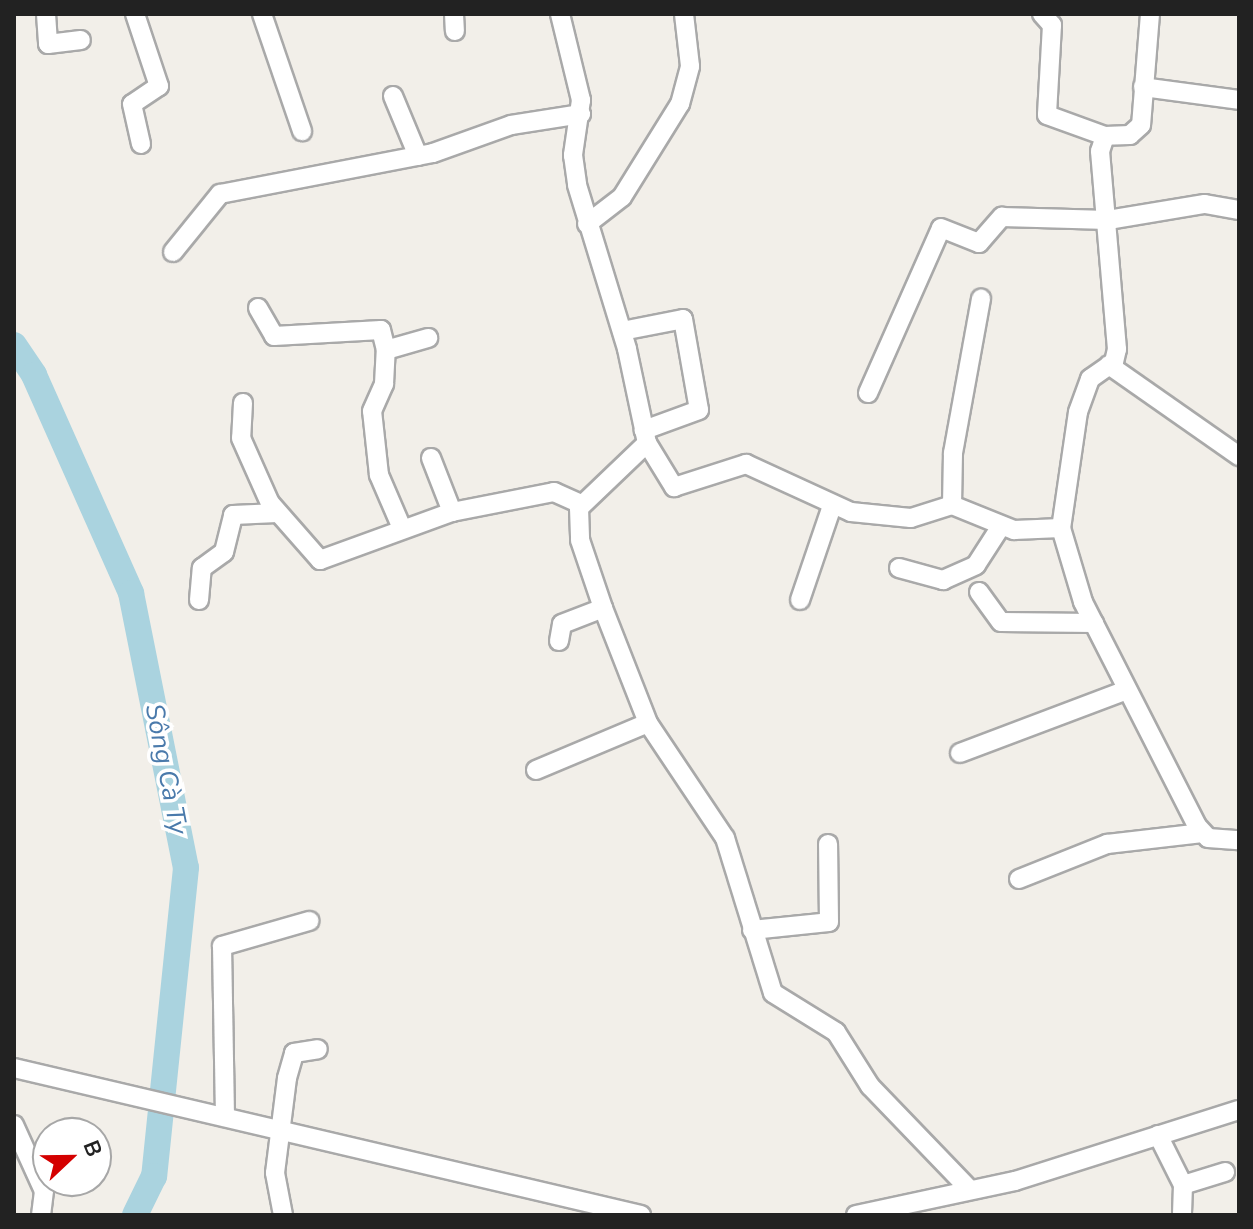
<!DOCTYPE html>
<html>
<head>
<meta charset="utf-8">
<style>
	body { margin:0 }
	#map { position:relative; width:1253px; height:1229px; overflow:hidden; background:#f2efe9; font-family:"Nunito Sans",sans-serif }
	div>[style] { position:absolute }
	.river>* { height:26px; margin:-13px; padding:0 13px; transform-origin:13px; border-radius:13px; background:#aad3df }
	.roads { filter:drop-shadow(2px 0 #a9a9a9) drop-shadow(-2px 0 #a9a9a9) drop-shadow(0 2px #a9a9a9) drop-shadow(0 -2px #a9a9a9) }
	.minor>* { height:18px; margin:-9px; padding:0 9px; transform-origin:9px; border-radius:9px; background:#fff }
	span { translate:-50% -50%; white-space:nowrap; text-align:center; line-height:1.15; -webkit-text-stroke:7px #fff; paint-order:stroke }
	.water-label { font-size:26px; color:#4a7aab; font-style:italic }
	.frame { position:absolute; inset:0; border:16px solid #222; pointer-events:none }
	.north { position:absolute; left:32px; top:1117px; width:80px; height:80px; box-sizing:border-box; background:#fff; border:2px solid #a7a7a7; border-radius:50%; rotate:68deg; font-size:22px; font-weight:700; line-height:32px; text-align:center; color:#222 }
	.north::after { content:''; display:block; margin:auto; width:28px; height:36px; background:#d40000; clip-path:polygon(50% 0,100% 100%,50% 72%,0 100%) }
</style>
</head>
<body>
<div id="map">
	<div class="river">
		<div style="left:14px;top:345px;width:36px;rotate:56deg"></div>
		<div style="left:34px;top:375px;width:239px;rotate:66deg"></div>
		<div style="left:131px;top:593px;width:280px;rotate:78.7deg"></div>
		<div style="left:186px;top:868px;width:310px;rotate:95.9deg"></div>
		<div style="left:154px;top:1176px;width:43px;rotate:116deg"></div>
	</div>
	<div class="roads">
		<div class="minor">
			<div style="left:46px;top:14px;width:30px;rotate:86deg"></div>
			<div style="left:48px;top:44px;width:33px;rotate:-7deg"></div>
			<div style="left:135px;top:14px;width:76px;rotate:71.6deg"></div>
			<div style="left:159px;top:86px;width:32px;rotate:146deg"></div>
			<div style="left:132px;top:104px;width:41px;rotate:77.3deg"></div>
			<div style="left:262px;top:14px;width:124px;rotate:71.1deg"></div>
			<div style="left:454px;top:14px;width:17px;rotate:87deg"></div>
			<div style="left:560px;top:14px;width:89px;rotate:76.3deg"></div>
			<div style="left:581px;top:100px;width:56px;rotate:98.3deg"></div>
			<div style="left:573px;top:155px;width:30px;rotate:82deg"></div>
			<div style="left:577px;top:185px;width:171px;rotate:73deg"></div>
			<div style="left:627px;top:349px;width:96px;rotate:78deg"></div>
			<div style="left:647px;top:443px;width:94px;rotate:136.3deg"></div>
			<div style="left:579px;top:508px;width:32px;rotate:88deg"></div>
			<div style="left:580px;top:540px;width:72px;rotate:71.3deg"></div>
			<div style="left:603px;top:608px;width:123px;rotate:68.6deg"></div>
			<div style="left:648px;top:723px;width:138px;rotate:56.2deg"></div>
			<div style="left:725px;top:838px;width:162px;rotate:72.8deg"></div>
			<div style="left:773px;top:993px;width:74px;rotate:31.8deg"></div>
			<div style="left:836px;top:1032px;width:64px;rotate:57.8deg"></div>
			<div style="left:870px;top:1086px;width:144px;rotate:46.1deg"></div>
			<div style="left:1042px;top:14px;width:15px;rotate:48deg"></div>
			<div style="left:1052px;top:25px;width:90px;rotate:93.2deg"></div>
			<div style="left:1047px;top:115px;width:62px;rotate:19.9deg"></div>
			<div style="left:1150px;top:14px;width:111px;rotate:94.6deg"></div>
			<div style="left:1141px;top:125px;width:15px;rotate:138deg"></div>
			<div style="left:1130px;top:135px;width:25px;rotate:178deg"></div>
			<div style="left:1105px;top:136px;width:16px;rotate:108deg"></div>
			<div style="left:1100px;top:151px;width:199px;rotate:85.1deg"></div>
			<div style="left:1117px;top:349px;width:13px;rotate:103deg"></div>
			<div style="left:1114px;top:362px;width:29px;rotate:145deg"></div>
			<div style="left:1090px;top:379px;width:35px;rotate:110deg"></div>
			<div style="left:1078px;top:412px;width:117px;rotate:98.3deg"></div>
			<div style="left:1061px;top:528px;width:77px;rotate:73.4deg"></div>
			<div style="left:1083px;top:602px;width:251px;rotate:63deg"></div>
			<div style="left:1197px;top:826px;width:16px;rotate:47deg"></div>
			<div style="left:1208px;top:838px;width:31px;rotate:4deg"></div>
			<div style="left:1143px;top:87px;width:97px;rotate:7.7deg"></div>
			<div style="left:393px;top:96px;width:65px;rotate:67.4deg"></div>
			<div style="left:587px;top:224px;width:44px;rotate:-37.6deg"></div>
			<div style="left:622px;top:197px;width:110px;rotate:-58.1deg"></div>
			<div style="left:680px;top:104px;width:39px;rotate:-75deg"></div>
			<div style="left:690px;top:66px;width:52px;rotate:-96.6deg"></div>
			<div style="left:173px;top:252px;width:75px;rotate:-51deg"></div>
			<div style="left:220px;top:194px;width:217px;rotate:-10.9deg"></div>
			<div style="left:433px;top:153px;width:83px;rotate:-19.7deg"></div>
			<div style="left:511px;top:125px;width:71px;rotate:-8.9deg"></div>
			<div style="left:258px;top:308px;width:32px;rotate:60deg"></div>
			<div style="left:274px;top:336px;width:107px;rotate:-3.2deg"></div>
			<div style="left:381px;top:330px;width:21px;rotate:76deg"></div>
			<div style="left:622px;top:331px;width:62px;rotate:-11.1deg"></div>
			<div style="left:683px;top:319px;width:92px;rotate:80deg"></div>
			<div style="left:699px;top:410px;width:59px;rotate:160deg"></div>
			<div style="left:1109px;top:365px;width:159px;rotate:35deg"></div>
			<div style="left:868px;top:393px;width:180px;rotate:-66.1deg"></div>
			<div style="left:941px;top:228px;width:41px;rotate:21.5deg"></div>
			<div style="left:979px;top:243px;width:35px;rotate:-49deg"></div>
			<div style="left:1002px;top:217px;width:106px;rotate:1.6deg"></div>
			<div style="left:1108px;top:220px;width:98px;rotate:-9.4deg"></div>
			<div style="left:1205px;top:204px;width:35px;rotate:10deg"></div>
			<div style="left:243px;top:403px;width:35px;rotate:93deg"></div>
			<div style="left:241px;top:438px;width:71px;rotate:66deg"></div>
			<div style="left:270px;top:503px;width:76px;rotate:48.7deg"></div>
			<div style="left:320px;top:560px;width:140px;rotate:-20deg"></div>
			<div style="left:452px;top:512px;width:104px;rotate:-11.1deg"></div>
			<div style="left:554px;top:492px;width:30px;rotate:24deg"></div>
			<div style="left:647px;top:443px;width:52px;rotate:58.5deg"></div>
			<div style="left:674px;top:487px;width:76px;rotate:-17.7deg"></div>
			<div style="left:746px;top:464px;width:115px;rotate:24.6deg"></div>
			<div style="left:851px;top:512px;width:60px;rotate:5.7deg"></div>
			<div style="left:911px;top:518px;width:43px;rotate:-17.6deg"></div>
			<div style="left:952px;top:505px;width:67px;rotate:22deg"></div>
			<div style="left:1014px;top:530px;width:47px;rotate:-2.4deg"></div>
			<div style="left:431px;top:458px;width:58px;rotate:68.7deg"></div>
			<div style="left:952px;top:505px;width:52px;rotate:-88.9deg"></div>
			<div style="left:953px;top:453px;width:157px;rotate:-79.7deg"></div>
			<div style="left:401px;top:526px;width:56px;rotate:-113.3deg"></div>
			<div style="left:379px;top:475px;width:64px;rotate:-96.2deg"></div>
			<div style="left:372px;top:411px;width:30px;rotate:-66deg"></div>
			<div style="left:384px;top:384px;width:34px;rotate:-87deg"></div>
			<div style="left:386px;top:350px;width:44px;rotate:-15.9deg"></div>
			<div style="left:899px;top:568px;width:46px;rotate:15.3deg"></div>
			<div style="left:943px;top:580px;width:36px;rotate:-24deg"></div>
			<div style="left:976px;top:565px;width:46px;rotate:-57.3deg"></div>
			<div style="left:979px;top:592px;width:37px;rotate:54deg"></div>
			<div style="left:1001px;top:622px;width:93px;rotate:0.6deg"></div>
			<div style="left:199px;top:600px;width:32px;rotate:-85deg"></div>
			<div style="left:202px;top:568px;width:27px;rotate:-36deg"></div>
			<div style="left:224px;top:552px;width:38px;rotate:-76deg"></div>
			<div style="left:233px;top:515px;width:44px;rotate:-2.6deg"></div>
			<div style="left:800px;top:600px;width:99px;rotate:-71.2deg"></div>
			<div style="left:559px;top:641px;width:17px;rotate:-80deg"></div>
			<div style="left:562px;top:624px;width:44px;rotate:-21.3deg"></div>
			<div style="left:960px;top:753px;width:175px;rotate:-20.7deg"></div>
			<div style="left:536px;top:770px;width:121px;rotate:-22.8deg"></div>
			<div style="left:1019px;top:879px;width:95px;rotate:-21.7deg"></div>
			<div style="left:1107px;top:844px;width:96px;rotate:-6.6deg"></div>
			<div style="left:752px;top:930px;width:77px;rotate:-5.9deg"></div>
			<div style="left:829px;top:922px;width:78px;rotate:-90.7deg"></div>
			<div style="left:14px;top:1068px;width:644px;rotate:13.19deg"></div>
			<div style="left:225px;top:1117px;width:171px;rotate:-91deg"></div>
			<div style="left:222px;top:946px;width:91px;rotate:-16deg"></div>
			<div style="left:14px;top:1125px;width:72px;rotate:65.6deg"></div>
			<div style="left:44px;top:1191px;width:24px;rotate:97deg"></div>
			<div style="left:1158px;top:1135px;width:56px;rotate:63.4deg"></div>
			<div style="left:1183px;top:1185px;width:30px;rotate:92deg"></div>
			<div style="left:1183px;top:1185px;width:44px;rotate:-17.2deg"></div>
			<div style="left:283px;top:1215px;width:43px;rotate:-100.8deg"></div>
			<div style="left:275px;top:1173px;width:96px;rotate:-82.8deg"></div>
			<div style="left:287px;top:1078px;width:26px;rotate:-74deg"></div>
			<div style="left:294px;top:1053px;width:24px;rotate:-9deg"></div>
			<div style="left:856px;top:1215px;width:163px;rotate:-12.1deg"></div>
			<div style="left:1015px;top:1181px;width:235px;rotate:-17.6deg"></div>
		</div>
	</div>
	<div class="water-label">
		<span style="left:166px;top:769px;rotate:79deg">Sông Cà Ty</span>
	</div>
	<div class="frame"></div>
	<div class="north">B</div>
</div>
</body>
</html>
